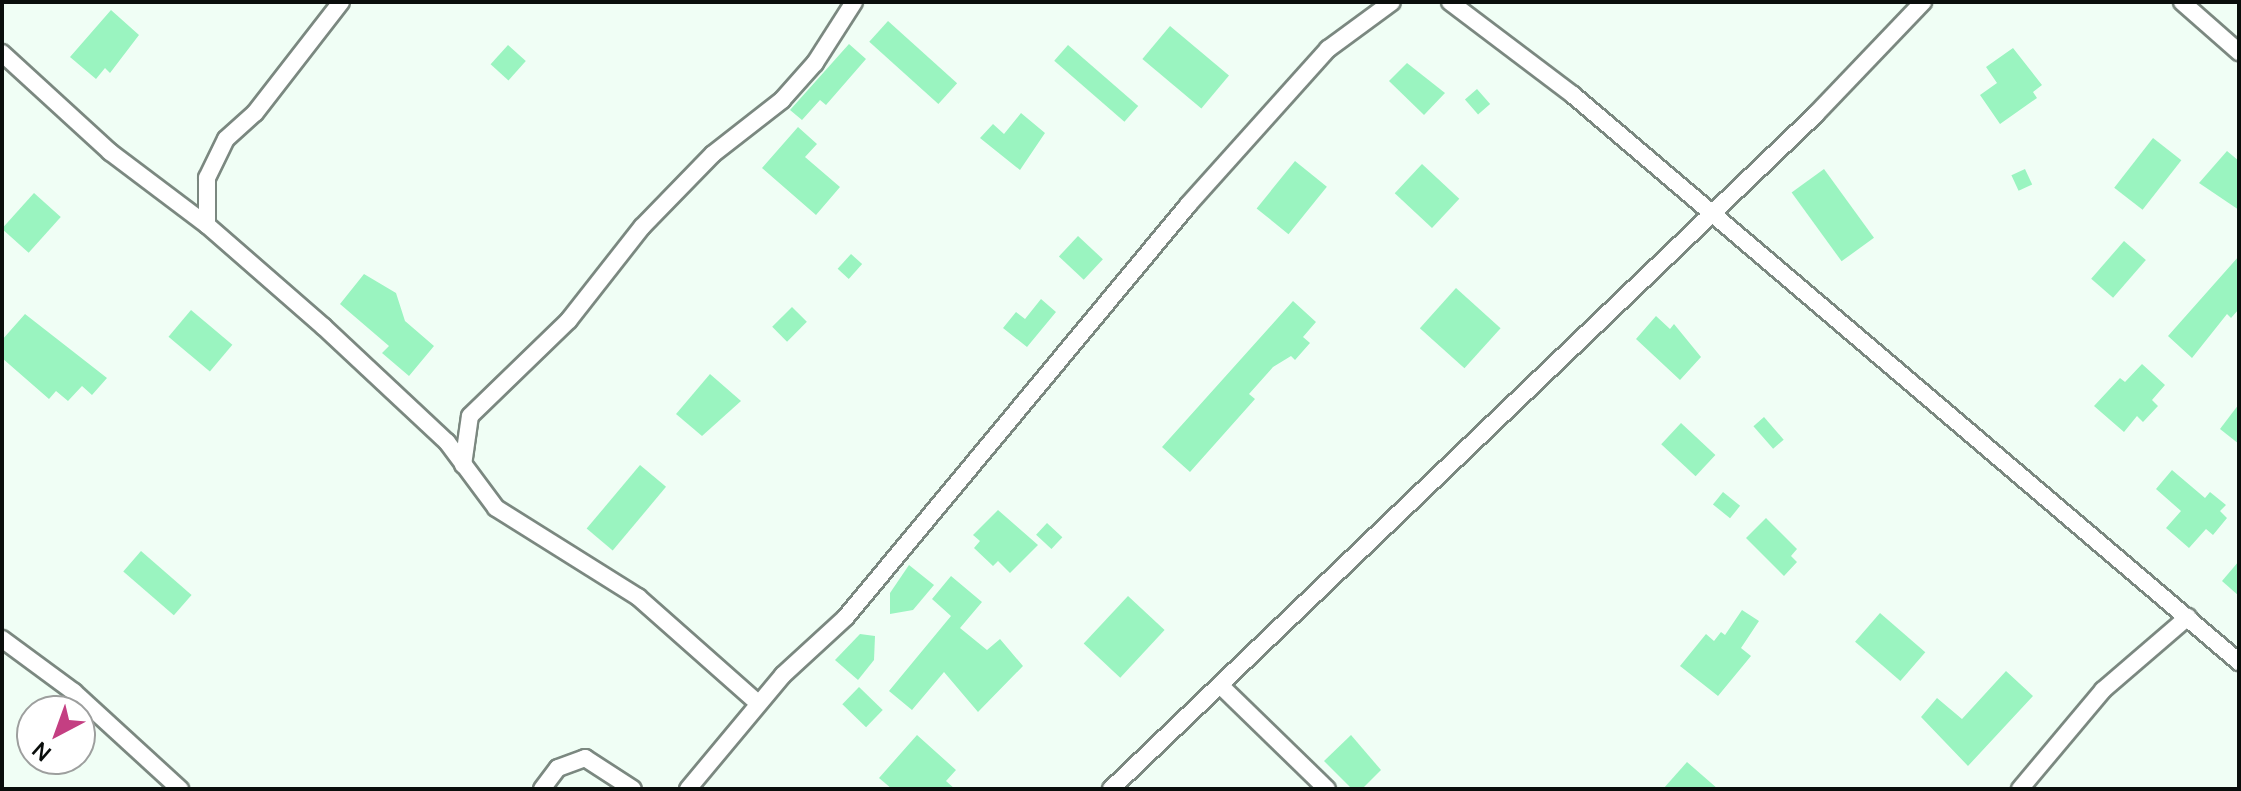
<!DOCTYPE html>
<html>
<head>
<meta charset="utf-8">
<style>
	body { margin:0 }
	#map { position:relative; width:2241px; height:791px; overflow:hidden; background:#f0fef5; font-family:Manrope,sans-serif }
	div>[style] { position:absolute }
	.building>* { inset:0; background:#9af4c0; transform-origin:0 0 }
	.roads { filter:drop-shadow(2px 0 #7b8880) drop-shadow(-2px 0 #7b8880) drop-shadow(0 2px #7b8880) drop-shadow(0 -2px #7b8880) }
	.minor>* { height:16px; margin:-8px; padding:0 8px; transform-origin:8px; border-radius:8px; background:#fff }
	span { translate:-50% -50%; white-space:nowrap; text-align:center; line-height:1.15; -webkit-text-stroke:7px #fff; paint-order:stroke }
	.frame { position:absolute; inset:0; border:4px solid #0a0e0c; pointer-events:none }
	.north { position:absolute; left:16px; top:695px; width:80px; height:80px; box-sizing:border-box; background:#fff; border:2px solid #9d9f9e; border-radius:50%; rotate:221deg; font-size:22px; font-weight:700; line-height:32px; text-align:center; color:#0a0e0c }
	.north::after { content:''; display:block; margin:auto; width:28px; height:36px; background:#c43f82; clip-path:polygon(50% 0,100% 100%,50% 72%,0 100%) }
</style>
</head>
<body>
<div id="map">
	<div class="building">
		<div style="clip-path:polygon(111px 10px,139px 35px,110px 73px,105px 68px,96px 79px,70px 57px)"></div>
		<div style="left:888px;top:21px;width:93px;height:28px;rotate:42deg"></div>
		<div style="left:1170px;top:26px;width:77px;height:43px;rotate:40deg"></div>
		<div style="clip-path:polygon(849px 44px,866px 59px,826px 105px,820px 100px,802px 120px,790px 110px)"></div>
		<div style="left:508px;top:45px;width:24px;height:26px;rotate:42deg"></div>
		<div style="left:1068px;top:45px;width:93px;height:21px;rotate:41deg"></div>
		<div style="clip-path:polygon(2013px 48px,2042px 85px,2033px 92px,2037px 98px,2000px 124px,1980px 95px,1997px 83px,1986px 67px)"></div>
		<div style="clip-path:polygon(1407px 63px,1445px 93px,1424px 115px,1389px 81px)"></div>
		<div style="left:1477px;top:89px;width:20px;height:16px;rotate:49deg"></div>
		<div style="clip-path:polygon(1021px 113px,1045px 133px,1020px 170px,980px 138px,993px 124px,1004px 134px)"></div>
		<div style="clip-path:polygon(798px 127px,817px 144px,805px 157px,840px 187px,816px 215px,762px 168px)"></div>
		<div style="left:2153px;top:138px;width:36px;height:63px;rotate:38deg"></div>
		<div style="clip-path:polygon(2227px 151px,2239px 161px,2239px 210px,2199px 183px)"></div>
		<div style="left:1295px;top:161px;width:41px;height:61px;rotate:39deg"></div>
		<div style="left:1422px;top:164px;width:51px;height:40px;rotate:43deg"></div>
		<div style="left:1824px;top:169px;width:85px;height:40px;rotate:54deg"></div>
		<div style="left:2025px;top:169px;width:17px;height:15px;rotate:65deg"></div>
		<div style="left:34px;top:193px;width:36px;height:48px;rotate:42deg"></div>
		<div style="left:1078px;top:236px;width:34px;height:28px;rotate:43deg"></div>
		<div style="left:2124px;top:241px;width:29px;height:50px;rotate:41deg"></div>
		<div style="left:851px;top:254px;width:15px;height:20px;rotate:42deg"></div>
		<div style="clip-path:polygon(2239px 256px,2239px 309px,2231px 318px,2227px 314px,2192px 358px,2168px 336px)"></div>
		<div style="clip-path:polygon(364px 274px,396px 293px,405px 321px,434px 346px,409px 376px,382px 353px,389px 346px,340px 304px)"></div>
		<div style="left:1456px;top:288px;width:60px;height:54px;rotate:42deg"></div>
		<div style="clip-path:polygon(1041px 299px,1056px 312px,1027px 347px,1003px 328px,1016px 312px,1025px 319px)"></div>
		<div style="clip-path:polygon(1293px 301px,1316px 322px,1303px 337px,1310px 343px,1295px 360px,1291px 356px,1273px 367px,1249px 394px,1255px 399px,1190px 472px,1162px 447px)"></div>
		<div style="left:792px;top:307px;width:21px;height:28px;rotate:45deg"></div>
		<div style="left:191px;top:310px;width:54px;height:35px;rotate:40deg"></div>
		<div style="clip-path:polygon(25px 314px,107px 378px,92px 395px,82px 386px,68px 401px,56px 391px,49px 399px,2px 358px,2px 340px)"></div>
		<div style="clip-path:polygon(1656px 316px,1670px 329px,1674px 324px,1701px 357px,1680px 380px,1636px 339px)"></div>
		<div style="clip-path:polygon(2142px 364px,2165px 385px,2152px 400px,2158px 406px,2143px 422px,2137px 416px,2124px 432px,2094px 406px,2120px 378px,2125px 382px)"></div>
		<div style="clip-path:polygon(710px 374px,741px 401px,702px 436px,676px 414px)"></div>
		<div style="clip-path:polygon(2239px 404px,2239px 444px,2220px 429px)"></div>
		<div style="left:1764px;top:417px;width:30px;height:14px;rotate:49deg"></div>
		<div style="left:1681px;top:423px;width:47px;height:29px;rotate:43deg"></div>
		<div style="left:640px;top:465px;width:34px;height:83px;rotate:40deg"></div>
		<div style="clip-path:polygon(2172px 470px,2205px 498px,2210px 492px,2226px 505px,2220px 511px,2227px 518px,2213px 535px,2206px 529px,2189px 548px,2166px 528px,2181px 511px,2156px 489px)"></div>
		<div style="left:1723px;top:492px;width:22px;height:16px;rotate:39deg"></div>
		<div style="clip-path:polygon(998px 510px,1038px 545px,1010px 573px,998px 561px,993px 566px,974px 548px,980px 541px,973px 535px)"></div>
		<div style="clip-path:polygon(1766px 518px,1797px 549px,1791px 556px,1797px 562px,1784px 576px,1746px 538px)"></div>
		<div style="left:1047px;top:523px;width:21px;height:16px;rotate:43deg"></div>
		<div style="left:141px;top:551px;width:67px;height:27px;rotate:41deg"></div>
		<div style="clip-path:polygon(2239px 561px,2239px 596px,2222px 581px)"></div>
		<div style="clip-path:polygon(909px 565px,934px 585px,913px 610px,890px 614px,890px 593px)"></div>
		<div style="clip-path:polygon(951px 576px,982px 602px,960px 628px,987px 650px,1000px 639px,1023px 666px,978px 712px,944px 672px,912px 710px,889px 691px,951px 616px,932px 599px)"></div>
		<div style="left:1128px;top:596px;width:50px;height:65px;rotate:43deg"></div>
		<div style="clip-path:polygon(1742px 610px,1759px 621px,1741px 648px,1751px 656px,1718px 696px,1680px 666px,1706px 634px,1714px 641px,1721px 632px,1725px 635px)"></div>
		<div style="left:1880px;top:613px;width:60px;height:38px;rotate:41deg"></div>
		<div style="clip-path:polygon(860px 634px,875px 636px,874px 660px,858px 680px,835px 660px)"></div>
		<div style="clip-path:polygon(2006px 671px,2033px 696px,1968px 766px,1921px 717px,1937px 698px,1962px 719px)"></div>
		<div style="left:859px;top:687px;width:33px;height:24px;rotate:44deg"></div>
		<div style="clip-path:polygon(917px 735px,956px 770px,946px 781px,955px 789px,892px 789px,879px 778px)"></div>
		<div style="clip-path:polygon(1351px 735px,1381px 770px,1362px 789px,1352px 789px,1324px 761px)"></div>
		<div style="clip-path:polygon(1687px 762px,1718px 789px,1663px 789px)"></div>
	</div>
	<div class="roads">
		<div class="minor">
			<div style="left:1450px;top:2px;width:154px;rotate:37.1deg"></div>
			<div style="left:1573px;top:95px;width:875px;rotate:40.41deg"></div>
			<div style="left:2182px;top:2px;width:76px;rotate:41.3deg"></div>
			<div style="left:2px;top:53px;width:147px;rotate:42.5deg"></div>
			<div style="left:110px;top:152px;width:121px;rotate:37deg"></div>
			<div style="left:207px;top:225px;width:155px;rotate:41.1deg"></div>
			<div style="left:324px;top:327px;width:168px;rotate:43.1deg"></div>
			<div style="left:447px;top:442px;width:82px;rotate:53.4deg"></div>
			<div style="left:496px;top:508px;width:168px;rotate:32.1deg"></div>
			<div style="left:638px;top:597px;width:160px;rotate:41.5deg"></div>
			<div style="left:207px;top:225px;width:47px;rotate:-90deg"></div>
			<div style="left:207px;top:178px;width:43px;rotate:-64deg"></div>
			<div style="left:226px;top:139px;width:39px;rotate:-42deg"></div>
			<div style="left:255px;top:113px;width:140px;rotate:-52.2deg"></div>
			<div style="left:463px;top:465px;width:49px;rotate:-81.9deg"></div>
			<div style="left:470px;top:416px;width:138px;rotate:-44.1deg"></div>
			<div style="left:569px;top:320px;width:118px;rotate:-51.9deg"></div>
			<div style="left:642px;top:227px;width:102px;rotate:-45.8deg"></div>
			<div style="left:713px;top:154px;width:88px;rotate:-38deg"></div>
			<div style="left:782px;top:100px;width:50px;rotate:-48.3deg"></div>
			<div style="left:815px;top:63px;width:72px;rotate:-57.4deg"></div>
			<div style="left:2px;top:639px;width:89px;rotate:36.4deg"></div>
			<div style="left:74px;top:692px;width:144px;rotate:42.5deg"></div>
			<div style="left:1220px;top:685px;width:149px;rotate:44.2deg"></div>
			<div style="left:542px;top:789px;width:26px;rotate:-53deg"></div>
			<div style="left:558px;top:768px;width:29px;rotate:-20deg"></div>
			<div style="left:585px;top:758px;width:57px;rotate:32.9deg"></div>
			<div style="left:688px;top:789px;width:148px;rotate:-50.2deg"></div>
			<div style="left:783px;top:675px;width:86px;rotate:-42.6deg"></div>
			<div style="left:846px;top:617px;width:535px;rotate:-50.3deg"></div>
			<div style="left:1188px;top:205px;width:210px;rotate:-48.1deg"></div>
			<div style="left:1328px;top:49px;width:79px;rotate:-36.3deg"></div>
			<div style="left:1111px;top:789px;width:976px;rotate:-43.75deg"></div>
			<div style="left:1816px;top:114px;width:155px;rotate:-46.3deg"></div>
			<div style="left:2020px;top:789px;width:129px;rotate:-50deg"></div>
			<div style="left:2103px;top:690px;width:112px;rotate:-40.7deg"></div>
		</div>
	</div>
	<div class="frame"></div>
	<div class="north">N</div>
</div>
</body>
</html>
